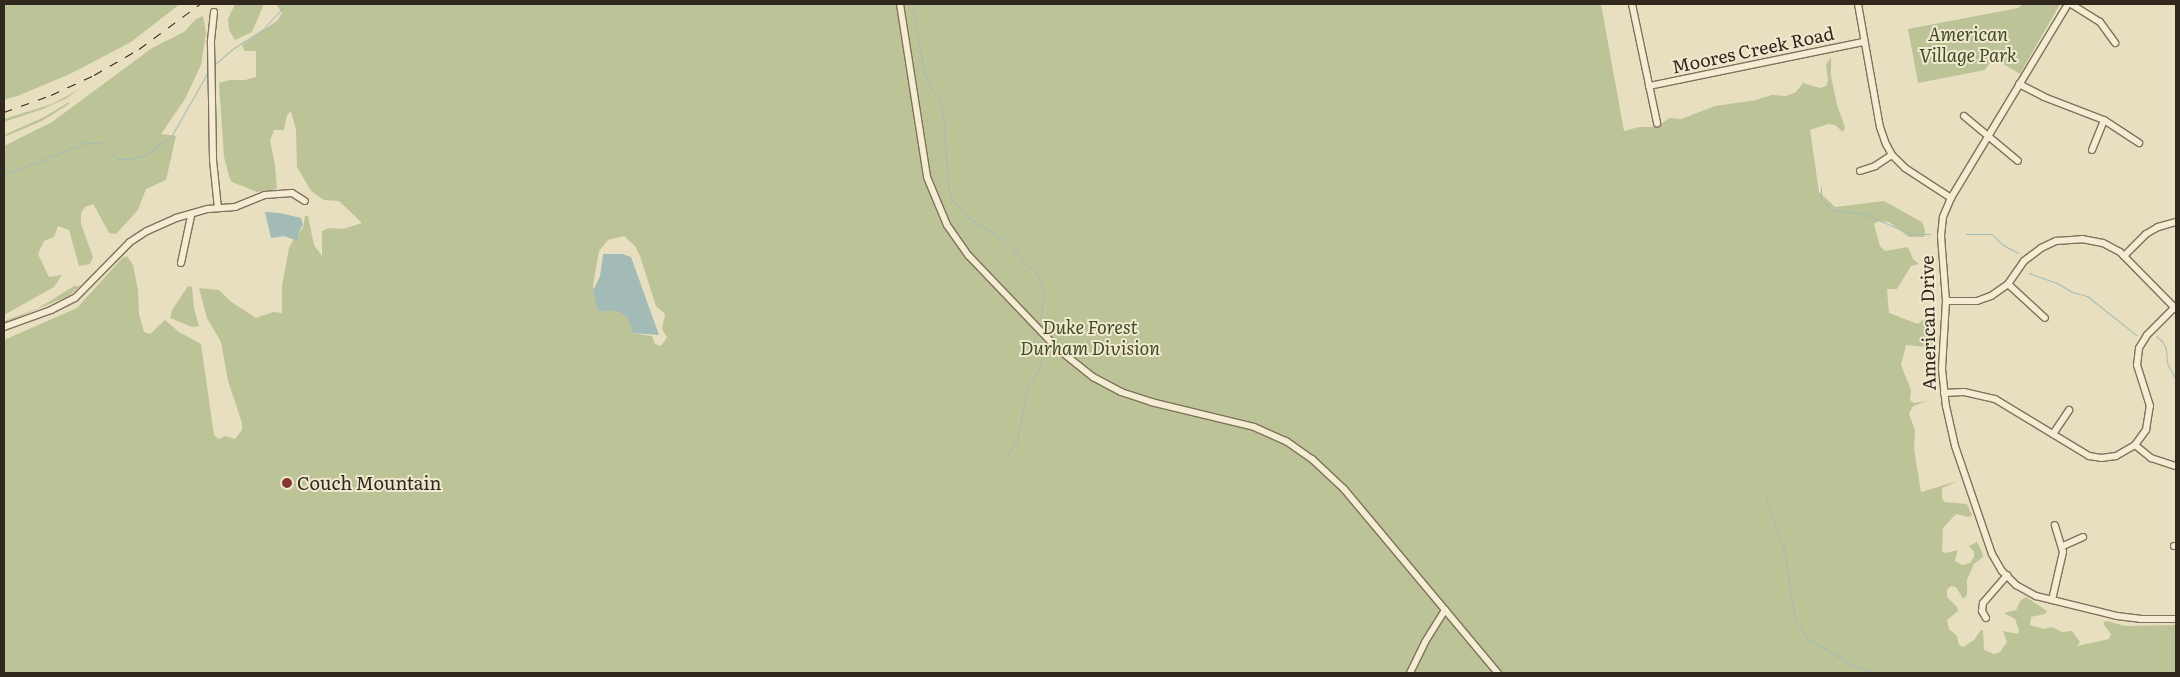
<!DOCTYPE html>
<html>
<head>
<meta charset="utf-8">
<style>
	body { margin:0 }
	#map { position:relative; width:2180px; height:677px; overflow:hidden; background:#e8dfc1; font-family:Literata,serif }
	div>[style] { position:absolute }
	.green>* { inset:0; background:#bcc497 }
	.water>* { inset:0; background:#a3bbb6 }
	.stream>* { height:1px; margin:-0.5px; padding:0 0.5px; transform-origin:0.5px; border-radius:0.5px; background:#a3bbb6 }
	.roads { filter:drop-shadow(1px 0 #7f715b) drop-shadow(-1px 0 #7f715b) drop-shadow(0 1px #7f715b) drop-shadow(0 -1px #7f715b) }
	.minor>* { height:6px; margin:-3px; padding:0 3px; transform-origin:3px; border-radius:3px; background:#f4ecd3 }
	.rail>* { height:1px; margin-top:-0.5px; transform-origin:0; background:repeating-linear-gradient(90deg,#31281d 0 9px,transparent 0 18px) }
	.dots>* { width:14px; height:14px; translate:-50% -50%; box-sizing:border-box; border:2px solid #f0e9d0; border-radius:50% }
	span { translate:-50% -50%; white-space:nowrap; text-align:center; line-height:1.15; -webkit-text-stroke:4px #f0e9d0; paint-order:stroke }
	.park-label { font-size:18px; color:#3f4b26; font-style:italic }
	.street-label { font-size:18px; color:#31281d }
	.poi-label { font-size:18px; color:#31281d }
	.left { translate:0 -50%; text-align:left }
	.frame { position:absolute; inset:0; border:5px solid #31281d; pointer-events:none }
</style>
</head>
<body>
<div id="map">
	<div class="green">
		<div style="clip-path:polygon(4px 4px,180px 4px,131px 42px,70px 74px,20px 95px,4px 100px)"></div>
		<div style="clip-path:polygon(235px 4px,264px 4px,252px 32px,235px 40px,229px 30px,228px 19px)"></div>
		<div style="clip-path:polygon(evenodd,276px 4px,1601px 4px,1624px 131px,1639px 127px,1657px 127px,1669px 118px,1681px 119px,1715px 106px,1756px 100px,1772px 95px,1786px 96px,1796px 92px,1803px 83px,1820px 88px,1826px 86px,1828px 81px,1826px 65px,1831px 57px,1831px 76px,1837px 105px,1845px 127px,1843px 132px,1835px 125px,1828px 124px,1810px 130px,1819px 192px,1835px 207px,1884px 201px,1922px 222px,1925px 230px,1924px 237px,1909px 237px,1889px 222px,1879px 221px,1874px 224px,1880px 246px,1885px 251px,1908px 247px,1913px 259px,1919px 264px,1911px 266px,1897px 289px,1887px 289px,1889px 313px,1918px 324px,1928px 316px,1933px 319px,1932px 332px,1937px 334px,1937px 348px,1906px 345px,1901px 365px,1911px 390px,1910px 400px,1914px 403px,1927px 401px,1913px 406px,1909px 414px,1915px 430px,1914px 449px,1921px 492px,1958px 481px,1942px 488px,1942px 497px,1944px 502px,1967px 504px,1972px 515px,1969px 517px,1956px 514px,1943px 528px,1942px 551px,1946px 553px,1958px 550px,1955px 561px,1962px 565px,1970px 563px,1974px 557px,1974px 552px,1969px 546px,1977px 542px,1982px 552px,1983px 557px,1974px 564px,1967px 580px,1967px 595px,1963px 599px,1956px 587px,1951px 586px,1947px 590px,1947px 597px,1957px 607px,1958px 611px,1947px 620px,1949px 629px,1957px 636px,1959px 645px,1963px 647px,1974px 640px,1981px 630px,1983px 630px,1984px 650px,1994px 654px,2000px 652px,2007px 642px,2003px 631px,2018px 634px,2019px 630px,2015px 619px,2004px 613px,2016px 610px,2021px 600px,2026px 597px,2047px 611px,2045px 614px,2031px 617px,2030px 625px,2044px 629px,2052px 627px,2062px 632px,2072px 631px,2080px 642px,2077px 646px,2109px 639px,2111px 634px,2104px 625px,2104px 622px,2107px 621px,2125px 626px,2176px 625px,2176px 673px,4px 673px,4px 340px,77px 308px,124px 256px,125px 258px,127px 256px,133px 265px,138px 290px,139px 314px,144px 332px,150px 334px,165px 320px,179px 332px,201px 344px,214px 435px,219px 439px,225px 436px,235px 439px,242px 430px,242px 423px,228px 381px,221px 342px,207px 318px,199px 288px,219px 290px,230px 301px,256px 318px,273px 312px,282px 313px,282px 286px,289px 248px,296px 235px,303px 228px,305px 216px,308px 216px,314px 245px,322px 256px,322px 231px,329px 228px,343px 229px,362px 223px,339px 201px,324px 200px,311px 191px,297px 167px,296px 130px,291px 111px,287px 115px,284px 130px,274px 130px,270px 141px,275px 164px,277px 189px,257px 192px,232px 182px,230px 179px,224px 157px,219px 83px,230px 80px,245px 80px,256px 77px,256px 51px,245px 51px,242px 45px,278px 20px,282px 13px,276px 4px,624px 236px,635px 246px,640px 256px,656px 306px,665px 314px,662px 329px,667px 337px,661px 346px,655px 344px,652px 336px,633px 333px,627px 317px,617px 311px,598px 311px,593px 285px,599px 251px,608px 240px,624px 236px)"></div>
		<div style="clip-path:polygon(2023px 4px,2060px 4px,2020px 74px,1993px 58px,1985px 70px,1918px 83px,1908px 29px,2018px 8px)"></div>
		<div style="clip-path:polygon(203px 16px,206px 33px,201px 65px,185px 99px,161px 134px,176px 136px,166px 180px,146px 189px,138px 210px,116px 234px,109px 233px,95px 207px,93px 204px,85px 207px,81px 213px,81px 224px,93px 257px,90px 264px,79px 266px,69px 230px,58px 226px,54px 237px,44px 241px,38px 254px,49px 277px,62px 275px,54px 287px,4px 315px,4px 146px,52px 122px,152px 48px,184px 32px,196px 19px)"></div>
		<div style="clip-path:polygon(78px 90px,67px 98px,43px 109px,4px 122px,4px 119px,52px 104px)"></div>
		<div style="clip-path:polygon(69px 102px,69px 104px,42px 121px,4px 137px,4px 135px,44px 117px)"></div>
		<div style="clip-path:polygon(74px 286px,80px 286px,69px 296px,4px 323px,4px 321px,37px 309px)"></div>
		<div style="clip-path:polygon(188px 286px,192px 287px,194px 308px,199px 326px,192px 327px,170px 318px,172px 310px)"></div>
	</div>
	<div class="water">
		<div style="clip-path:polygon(265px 212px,280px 213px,301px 218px,303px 225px,298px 233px,298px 241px,284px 236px,271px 238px)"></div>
		<div style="clip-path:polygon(603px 254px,622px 254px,631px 257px,659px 335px,633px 333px,627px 317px,617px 311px,598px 311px,593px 291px,600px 276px)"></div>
	</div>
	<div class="stream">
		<div style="left:912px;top:4px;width:68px;rotate:79.8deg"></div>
		<div style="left:924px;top:71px;width:17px;rotate:69deg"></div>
		<div style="left:930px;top:87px;width:15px;rotate:53deg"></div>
		<div style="left:939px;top:99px;width:16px;rotate:75deg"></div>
		<div style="left:943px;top:114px;width:72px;rotate:86deg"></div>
		<div style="left:948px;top:186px;width:15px;rotate:74deg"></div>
		<div style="left:952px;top:200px;width:23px;rotate:47deg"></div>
		<div style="left:968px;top:217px;width:43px;rotate:32.6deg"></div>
		<div style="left:1004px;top:240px;width:51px;rotate:46.6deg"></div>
		<div style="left:1039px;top:277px;width:17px;rotate:73deg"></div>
		<div style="left:1044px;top:293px;width:27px;rotate:98deg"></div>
		<div style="left:214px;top:65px;width:23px;rotate:-41deg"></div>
		<div style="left:231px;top:50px;width:38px;rotate:-33deg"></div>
		<div style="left:263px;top:29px;width:34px;rotate:-47deg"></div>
		<div style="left:4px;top:175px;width:87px;rotate:-21.6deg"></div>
		<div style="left:85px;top:143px;width:15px"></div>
		<div style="left:100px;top:143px;width:24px;rotate:42deg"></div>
		<div style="left:118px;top:159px;width:14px"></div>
		<div style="left:132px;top:159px;width:16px;rotate:-18deg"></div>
		<div style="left:147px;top:154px;width:31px;rotate:-37deg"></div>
		<div style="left:172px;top:135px;width:73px;rotate:-60.3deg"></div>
		<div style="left:1821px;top:187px;width:12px;rotate:90deg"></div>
		<div style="left:1821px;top:199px;width:16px;rotate:45deg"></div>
		<div style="left:1832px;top:210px;width:30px;rotate:6deg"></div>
		<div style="left:1862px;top:213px;width:53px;rotate:23.2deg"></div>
		<div style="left:1911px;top:234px;width:19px"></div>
		<div style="left:1966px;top:234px;width:26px"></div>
		<div style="left:1992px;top:234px;width:16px;rotate:45deg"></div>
		<div style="left:2003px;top:245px;width:17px;rotate:28deg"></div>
		<div style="left:2029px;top:273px;width:30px;rotate:20deg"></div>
		<div style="left:2057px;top:283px;width:17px;rotate:31deg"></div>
		<div style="left:2072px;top:292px;width:16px;rotate:15deg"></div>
		<div style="left:2087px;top:296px;width:63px;rotate:38.5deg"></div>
		<div style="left:2156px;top:336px;width:8px;rotate:40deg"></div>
		<div style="left:2162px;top:341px;width:9px;rotate:63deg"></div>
		<div style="left:2166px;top:349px;width:14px;rotate:86deg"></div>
		<div style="left:2167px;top:363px;width:19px;rotate:62deg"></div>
		<div style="left:1006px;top:456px;width:19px;rotate:-54deg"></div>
		<div style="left:1017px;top:441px;width:54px;rotate:-79.3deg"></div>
		<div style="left:1027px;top:388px;width:21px;rotate:-59deg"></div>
		<div style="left:1038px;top:370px;width:10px;rotate:-73deg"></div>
		<div style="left:1041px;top:360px;width:8px;rotate:-90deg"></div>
		<div style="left:1041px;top:352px;width:8px;rotate:-135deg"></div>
		<div style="left:1035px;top:346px;width:9px;rotate:-96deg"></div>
		<div style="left:1766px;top:498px;width:54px;rotate:70.6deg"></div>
		<div style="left:1784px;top:549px;width:72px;rotate:81.2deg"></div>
		<div style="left:1795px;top:620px;width:22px;rotate:56deg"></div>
		<div style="left:1807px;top:638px;width:52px;rotate:31deg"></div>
		<div style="left:1852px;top:665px;width:24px;rotate:19deg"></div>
	</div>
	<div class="roads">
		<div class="minor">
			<div style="left:900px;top:4px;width:175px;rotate:81.1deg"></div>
			<div style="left:927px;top:177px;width:52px;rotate:67.4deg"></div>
			<div style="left:947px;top:225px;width:38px;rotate:55deg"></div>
			<div style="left:969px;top:256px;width:129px;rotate:46.3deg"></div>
			<div style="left:1058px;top:349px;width:45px;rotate:38.7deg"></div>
			<div style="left:1093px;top:377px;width:32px;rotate:28deg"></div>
			<div style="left:1121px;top:392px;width:32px;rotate:18deg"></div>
			<div style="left:1151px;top:402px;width:106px;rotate:13.6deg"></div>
			<div style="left:1254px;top:427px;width:35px;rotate:24deg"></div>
			<div style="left:1286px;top:441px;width:32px;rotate:35deg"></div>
			<div style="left:1312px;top:459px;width:44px;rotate:43.2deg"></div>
			<div style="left:1344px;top:489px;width:240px;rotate:50.1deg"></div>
			<div style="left:1632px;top:4px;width:122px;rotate:78.1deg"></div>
			<div style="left:1858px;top:4px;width:125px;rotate:79.9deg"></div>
			<div style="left:1880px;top:127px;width:18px;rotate:71deg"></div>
			<div style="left:1886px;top:144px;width:13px;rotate:61deg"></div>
			<div style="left:1892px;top:155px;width:18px;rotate:45deg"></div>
			<div style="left:1905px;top:168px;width:55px;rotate:33.1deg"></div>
			<div style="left:2068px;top:4px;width:227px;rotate:121.1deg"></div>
			<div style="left:1951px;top:198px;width:21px;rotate:113deg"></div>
			<div style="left:1943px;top:217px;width:19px;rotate:96deg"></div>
			<div style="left:1941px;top:236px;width:65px;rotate:85.6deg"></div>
			<div style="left:1946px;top:301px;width:68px;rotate:93.4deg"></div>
			<div style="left:1942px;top:369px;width:37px;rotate:84deg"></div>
			<div style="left:1946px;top:406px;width:41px;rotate:77.3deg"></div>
			<div style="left:1955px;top:446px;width:114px;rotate:71.1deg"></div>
			<div style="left:1992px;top:554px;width:20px;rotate:60deg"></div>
			<div style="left:2002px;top:571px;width:20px;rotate:45deg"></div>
			<div style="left:2016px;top:585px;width:23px;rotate:29deg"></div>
			<div style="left:2036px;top:596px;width:83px;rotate:13.9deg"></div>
			<div style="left:2117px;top:616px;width:23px;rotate:7deg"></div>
			<div style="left:2140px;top:619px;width:36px"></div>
			<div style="left:2071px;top:4px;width:34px;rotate:32deg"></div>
			<div style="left:2100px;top:22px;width:26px;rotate:54deg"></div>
			<div style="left:214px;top:12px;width:31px;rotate:96deg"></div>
			<div style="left:211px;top:43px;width:117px;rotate:89deg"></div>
			<div style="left:213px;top:160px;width:48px;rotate:84.1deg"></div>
			<div style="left:2019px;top:84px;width:28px;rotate:27deg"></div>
			<div style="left:2044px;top:97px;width:64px;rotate:21deg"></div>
			<div style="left:2104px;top:120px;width:42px;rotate:33.3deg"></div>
			<div style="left:1649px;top:86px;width:218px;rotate:-11.6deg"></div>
			<div style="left:1964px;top:116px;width:70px;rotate:39.8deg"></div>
			<div style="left:2092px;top:150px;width:32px;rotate:-68deg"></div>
			<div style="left:1860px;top:171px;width:16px;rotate:-18deg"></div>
			<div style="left:1875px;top:166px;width:20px;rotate:-33deg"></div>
			<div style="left:2124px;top:256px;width:31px;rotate:-45deg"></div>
			<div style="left:2146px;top:234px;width:14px;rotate:-30deg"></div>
			<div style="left:2158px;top:227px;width:19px;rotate:-16deg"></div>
			<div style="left:181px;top:263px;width:48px;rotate:-78deg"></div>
			<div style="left:2008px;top:284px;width:50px;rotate:42.6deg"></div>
			<div style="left:1946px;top:301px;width:31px"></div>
			<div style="left:1977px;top:301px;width:15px;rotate:-20deg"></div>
			<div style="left:1991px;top:296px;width:21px;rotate:-35deg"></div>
			<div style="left:2008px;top:284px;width:28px;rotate:-55deg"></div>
			<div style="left:2024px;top:261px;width:21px;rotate:-37deg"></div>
			<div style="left:2041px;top:248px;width:17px;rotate:-25deg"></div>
			<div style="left:2056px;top:241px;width:26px;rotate:-4deg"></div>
			<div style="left:2082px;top:239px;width:21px;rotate:11deg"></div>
			<div style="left:2103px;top:243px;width:19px;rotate:28deg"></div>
			<div style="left:2120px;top:252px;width:80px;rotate:45.5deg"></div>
			<div style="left:4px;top:327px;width:50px;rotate:-19.9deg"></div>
			<div style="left:51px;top:310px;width:27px;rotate:-27deg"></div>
			<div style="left:75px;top:298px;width:78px;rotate:-45.5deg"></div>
			<div style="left:130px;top:242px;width:20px;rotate:-33deg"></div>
			<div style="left:147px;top:231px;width:32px;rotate:-24deg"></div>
			<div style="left:176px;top:218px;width:33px;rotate:-16deg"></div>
			<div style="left:208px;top:209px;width:27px;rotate:-4deg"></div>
			<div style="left:235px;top:207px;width:32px;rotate:-22deg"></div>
			<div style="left:265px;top:195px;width:27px;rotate:-4deg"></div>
			<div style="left:292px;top:193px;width:15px;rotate:32deg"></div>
			<div style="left:1944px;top:393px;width:20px;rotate:-3deg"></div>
			<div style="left:1964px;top:392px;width:32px;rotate:13deg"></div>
			<div style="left:1995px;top:399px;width:110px;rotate:31.2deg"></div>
			<div style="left:2089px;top:456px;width:12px;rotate:9deg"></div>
			<div style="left:2101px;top:458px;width:15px;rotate:-8deg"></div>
			<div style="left:2116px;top:456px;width:22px;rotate:-30deg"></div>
			<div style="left:2135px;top:445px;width:19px;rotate:-54deg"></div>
			<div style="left:2146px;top:430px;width:24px;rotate:-81deg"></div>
			<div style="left:2150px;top:406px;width:43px;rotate:-107.6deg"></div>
			<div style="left:2137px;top:365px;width:17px;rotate:-83deg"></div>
			<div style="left:2139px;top:348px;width:15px;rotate:-58deg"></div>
			<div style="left:2147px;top:335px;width:40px;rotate:-45deg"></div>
			<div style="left:2053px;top:434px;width:29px;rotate:-56deg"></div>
			<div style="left:2135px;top:445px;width:21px;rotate:39deg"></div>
			<div style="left:2151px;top:458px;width:26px;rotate:18deg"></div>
			<div style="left:2063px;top:546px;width:22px;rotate:-24deg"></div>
			<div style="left:2174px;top:546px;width:2px"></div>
			<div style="left:2052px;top:600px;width:49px;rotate:-77.1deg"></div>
			<div style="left:2063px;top:552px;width:28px;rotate:-107deg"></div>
			<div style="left:1986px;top:618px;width:8px;rotate:-120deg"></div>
			<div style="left:1982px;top:611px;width:8px;rotate:-83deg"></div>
			<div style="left:1983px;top:603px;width:37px;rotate:-49deg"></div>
			<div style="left:1410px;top:673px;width:34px;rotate:-64deg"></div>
			<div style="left:1425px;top:642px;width:38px;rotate:-58deg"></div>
		</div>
	</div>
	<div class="rail">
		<div style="left:4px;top:112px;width:50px;rotate:-19.9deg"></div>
		<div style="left:51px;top:95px;width:47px;rotate:-24.9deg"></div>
		<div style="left:94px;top:75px;width:52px;rotate:-30deg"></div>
		<div style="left:139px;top:49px;width:76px;rotate:-36.4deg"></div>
	</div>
	<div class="dots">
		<div style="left:287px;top:483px;background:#873732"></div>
	</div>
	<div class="park-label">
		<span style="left:1968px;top:45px">American<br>Village Park</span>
		<span style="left:1090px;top:338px">Duke Forest<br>Durham Division</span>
	</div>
	<div class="street-label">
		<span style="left:1753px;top:50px;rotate:-12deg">Moores Creek Road</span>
		<span style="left:1928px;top:323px;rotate:-91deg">American Drive</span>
	</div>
	<div class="poi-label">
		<span class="left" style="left:297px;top:483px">Couch Mountain</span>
	</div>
	<div class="frame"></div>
</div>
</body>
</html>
